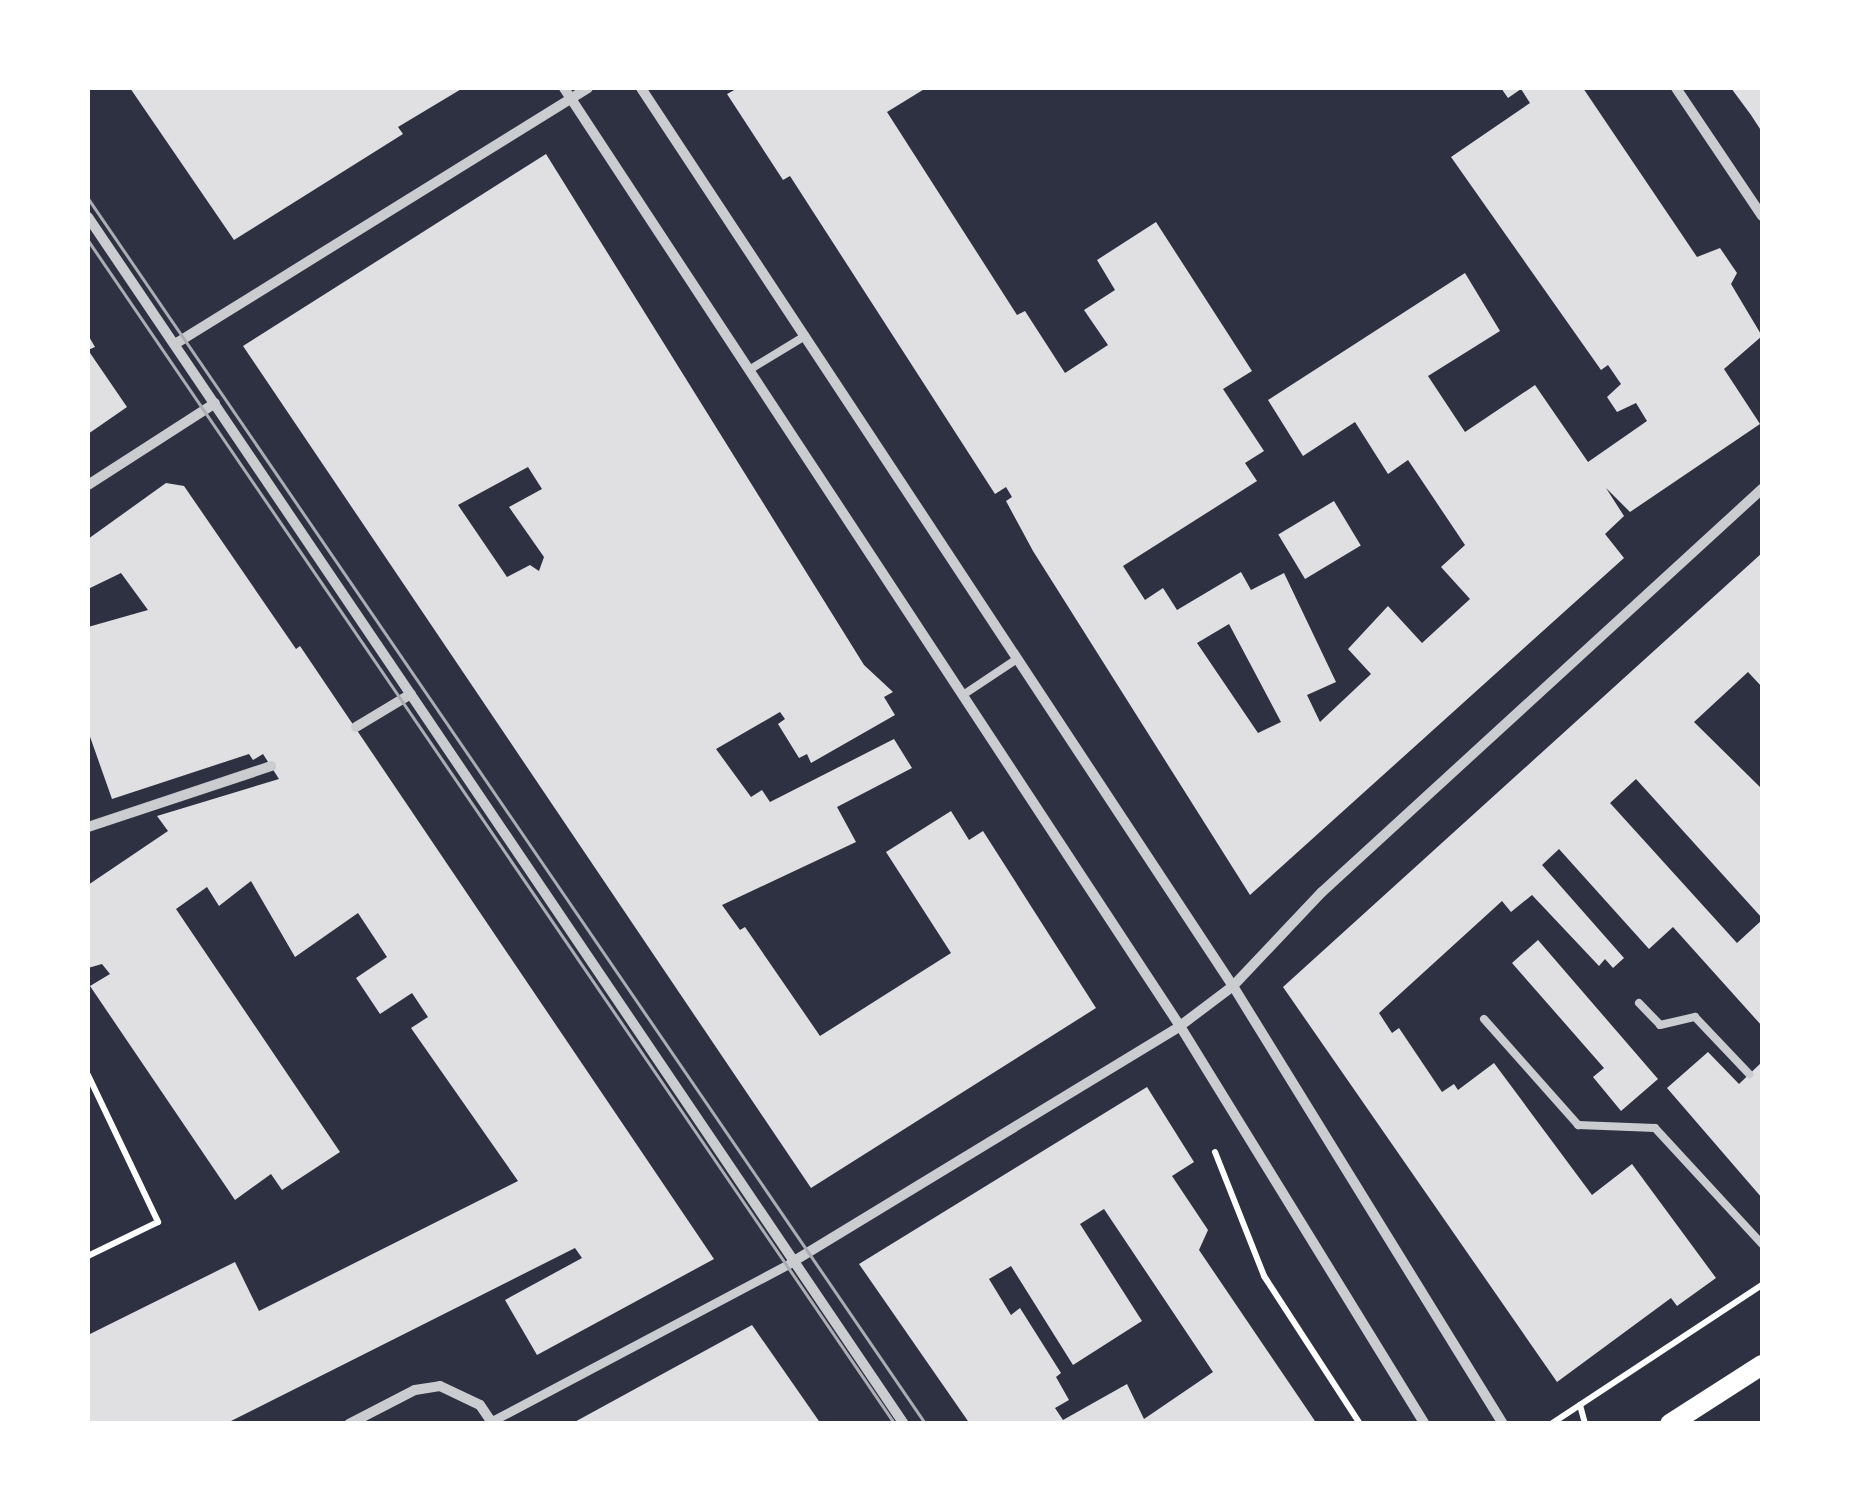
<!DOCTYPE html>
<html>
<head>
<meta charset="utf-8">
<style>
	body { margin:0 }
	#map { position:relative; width:1850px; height:1511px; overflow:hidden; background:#2d3142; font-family:Poppins,sans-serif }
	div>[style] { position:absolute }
	.building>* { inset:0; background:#e0e0e3; transform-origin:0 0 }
	.path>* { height:6px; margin:-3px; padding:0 3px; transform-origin:3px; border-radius:3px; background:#fff }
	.service>* { height:8px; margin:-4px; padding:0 4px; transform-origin:4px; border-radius:4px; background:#caccd0 }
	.pedestrian>* { height:9px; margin:-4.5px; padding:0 4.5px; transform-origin:4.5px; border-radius:4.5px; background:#caccd0 }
	.minor>* { height:10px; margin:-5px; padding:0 5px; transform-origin:5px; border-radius:5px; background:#caccd0 }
	.secondary>* { height:20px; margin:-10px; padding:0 10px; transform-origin:10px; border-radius:10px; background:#fff }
	.tram>* { height:2.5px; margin:-1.25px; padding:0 1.25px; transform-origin:1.25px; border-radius:1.25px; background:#abadb3 }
	span { translate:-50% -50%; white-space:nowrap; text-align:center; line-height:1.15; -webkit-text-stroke:9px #fff; paint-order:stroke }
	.frame { position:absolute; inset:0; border:90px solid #fff; pointer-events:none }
</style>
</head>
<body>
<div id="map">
	<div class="building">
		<div style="clip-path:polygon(130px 88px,463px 88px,398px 127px,403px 134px,234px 240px)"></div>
		<div style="clip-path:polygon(evenodd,738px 88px,926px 88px,887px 112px,1017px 315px,1025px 311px,1065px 373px,1108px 345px,1084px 310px,1115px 290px,1097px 260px,1156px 222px,1252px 371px,1223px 389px,1264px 451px,1245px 463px,1257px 481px,1123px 566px,1145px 600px,1163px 588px,1177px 610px,1241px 572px,1251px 590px,1284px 573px,1336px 682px,1307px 695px,1320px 722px,1371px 674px,1348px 649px,1388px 606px,1422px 643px,1470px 599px,1441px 567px,1465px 545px,1408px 460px,1388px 474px,1355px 422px,1303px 456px,1268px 400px,1465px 273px,1500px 331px,1428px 376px,1465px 432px,1535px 385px,1588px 462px,1647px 421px,1636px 403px,1617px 412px,1607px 397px,1621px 384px,1608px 365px,1601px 370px,1451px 157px,1530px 103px,1521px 89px,1508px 98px,1501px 88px,1583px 88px,1697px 257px,1720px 248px,1737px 273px,1731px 284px,1762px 336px,1724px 369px,1760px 424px,1630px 512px,1606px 488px,1624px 516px,1605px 534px,1624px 558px,1250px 895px,1033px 551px,1006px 501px,1012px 497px,1006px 487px,995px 494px,790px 176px,783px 180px,727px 94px,738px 88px,1229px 624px,1281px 722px,1258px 733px,1197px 643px,1229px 624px)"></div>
		<div style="clip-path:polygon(1731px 88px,1762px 88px,1762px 132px,1751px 115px)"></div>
		<div style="clip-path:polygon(evenodd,546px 154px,864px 665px,893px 692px,884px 697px,895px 715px,811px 763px,807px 754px,799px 758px,778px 724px,785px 719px,780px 712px,716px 749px,751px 797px,762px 790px,770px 802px,894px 739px,912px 768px,837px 807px,856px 842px,722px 905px,740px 930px,745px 927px,820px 1036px,951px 953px,886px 852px,951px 811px,969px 840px,983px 831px,1096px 1008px,811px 1188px,243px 346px,546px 154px,528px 467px,542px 489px,509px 507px,544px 557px,539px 571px,530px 565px,507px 577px,458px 505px,528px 467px)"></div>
		<div style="clip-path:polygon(88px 335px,95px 347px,88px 350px,127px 407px,88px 434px)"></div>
		<div style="clip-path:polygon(166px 483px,184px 486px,296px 649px,300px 646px,714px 1259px,537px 1355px,505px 1300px,582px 1258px,575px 1248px,225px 1424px,88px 1424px,88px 1335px,235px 1262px,259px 1311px,518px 1181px,411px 1028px,428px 1017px,412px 993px,380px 1014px,356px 978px,387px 957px,358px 913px,295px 957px,251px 881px,219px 906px,207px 887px,176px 909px,340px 1152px,282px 1190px,271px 1174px,235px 1200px,90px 986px,110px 974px,102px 964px,88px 968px,88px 885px,168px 831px,157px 816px,279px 779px,263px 754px,253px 760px,249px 754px,112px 799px,88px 731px,88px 627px,148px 610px,121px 573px,88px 589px,88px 539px)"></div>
		<div style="left:1334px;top:501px;width:52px;height:65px;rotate:59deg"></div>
		<div style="clip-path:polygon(1762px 553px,1762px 687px,1748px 672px,1694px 722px,1762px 789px,1762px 918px,1636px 779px,1610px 803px,1737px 943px,1762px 920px,1762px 1026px,1673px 927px,1649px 949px,1559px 849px,1542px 865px,1624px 958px,1613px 968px,1605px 959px,1599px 966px,1532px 895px,1511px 912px,1502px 901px,1379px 1013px,1392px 1033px,1399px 1028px,1442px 1092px,1454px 1084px,1458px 1090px,1494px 1063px,1592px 1195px,1632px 1164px,1716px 1278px,1677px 1306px,1671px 1298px,1557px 1382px,1283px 987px)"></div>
		<div style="clip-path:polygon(1538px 940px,1658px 1079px,1621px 1111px,1593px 1077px,1604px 1068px,1512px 963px)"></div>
		<div style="clip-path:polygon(1708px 1052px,1739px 1084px,1762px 1062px,1762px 1198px,1667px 1088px)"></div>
		<div style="clip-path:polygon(evenodd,1147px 1087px,1194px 1162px,1172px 1176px,1208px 1230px,1199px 1250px,1317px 1424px,970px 1424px,859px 1264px,1147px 1087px,1104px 1209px,1213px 1372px,1144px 1419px,1127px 1384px,1063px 1420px,1055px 1408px,1069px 1400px,1056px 1377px,1061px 1373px,1020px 1308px,1011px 1315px,989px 1279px,1011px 1266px,1073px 1365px,1142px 1321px,1080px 1224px,1104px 1209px)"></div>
		<div style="clip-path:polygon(752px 1325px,821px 1424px,571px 1424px)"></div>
	</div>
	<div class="path">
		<div style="left:88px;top:1075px;width:163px;rotate:64.5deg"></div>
		<div style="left:158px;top:1222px;width:78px;rotate:154.1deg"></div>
		<div style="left:1215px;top:1152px;width:133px;rotate:68.4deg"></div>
		<div style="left:1264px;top:1276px;width:176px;rotate:57deg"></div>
		<div style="left:1580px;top:1405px;width:20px;rotate:75deg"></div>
		<div style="left:1551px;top:1424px;width:253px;rotate:-33.4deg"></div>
	</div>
	<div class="service">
		<div style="left:749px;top:370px;width:66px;rotate:-31.3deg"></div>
		<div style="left:963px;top:695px;width:65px;rotate:-33.7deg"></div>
		<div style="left:1639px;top:1003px;width:30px;rotate:46deg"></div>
		<div style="left:1660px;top:1025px;width:36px;rotate:-13deg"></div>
		<div style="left:1695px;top:1017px;width:79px;rotate:46.5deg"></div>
		<div style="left:1484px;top:1019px;width:142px;rotate:48.4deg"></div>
		<div style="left:1578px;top:1125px;width:77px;rotate:2.2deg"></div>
		<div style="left:1655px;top:1128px;width:158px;rotate:47.3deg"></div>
	</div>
	<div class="pedestrian">
		<div style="left:492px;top:1421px;width:342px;rotate:-27.9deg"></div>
	</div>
	<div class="minor">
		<div style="left:564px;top:88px;width:1122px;rotate:56.71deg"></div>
		<div style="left:1180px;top:1026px;width:467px;rotate:58.4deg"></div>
		<div style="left:641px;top:88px;width:1076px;rotate:56.61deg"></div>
		<div style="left:1233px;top:986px;width:515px;rotate:58.35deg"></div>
		<div style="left:1676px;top:88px;width:154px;rotate:56.1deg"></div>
		<div style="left:88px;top:217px;width:1457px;rotate:55.94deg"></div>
		<div style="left:175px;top:344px;width:486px;rotate:-31.8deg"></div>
		<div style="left:88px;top:485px;width:151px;rotate:-32.8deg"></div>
		<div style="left:356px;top:727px;width:64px;rotate:-31deg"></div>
		<div style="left:88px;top:827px;width:193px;rotate:-18.4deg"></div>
		<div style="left:794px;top:1261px;width:452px;rotate:-31.3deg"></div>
		<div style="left:1180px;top:1026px;width:66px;rotate:-37deg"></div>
		<div style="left:1233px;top:986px;width:129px;rotate:-46.6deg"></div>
		<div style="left:1322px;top:892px;width:597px;rotate:-42.49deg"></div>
		<div style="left:349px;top:1424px;width:74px;rotate:-27.3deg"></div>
		<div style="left:415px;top:1390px;width:25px;rotate:-9deg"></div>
		<div style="left:440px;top:1386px;width:44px;rotate:25.4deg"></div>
		<div style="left:480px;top:1405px;width:23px;rotate:56deg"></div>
	</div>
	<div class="secondary">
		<div style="left:1670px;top:1424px;width:109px;rotate:-32.7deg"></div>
	</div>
	<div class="tram">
		<div style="left:88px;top:198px;width:1485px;rotate:55.65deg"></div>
		<div style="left:88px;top:240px;width:1433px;rotate:55.72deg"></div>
	</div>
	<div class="frame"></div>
</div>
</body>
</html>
